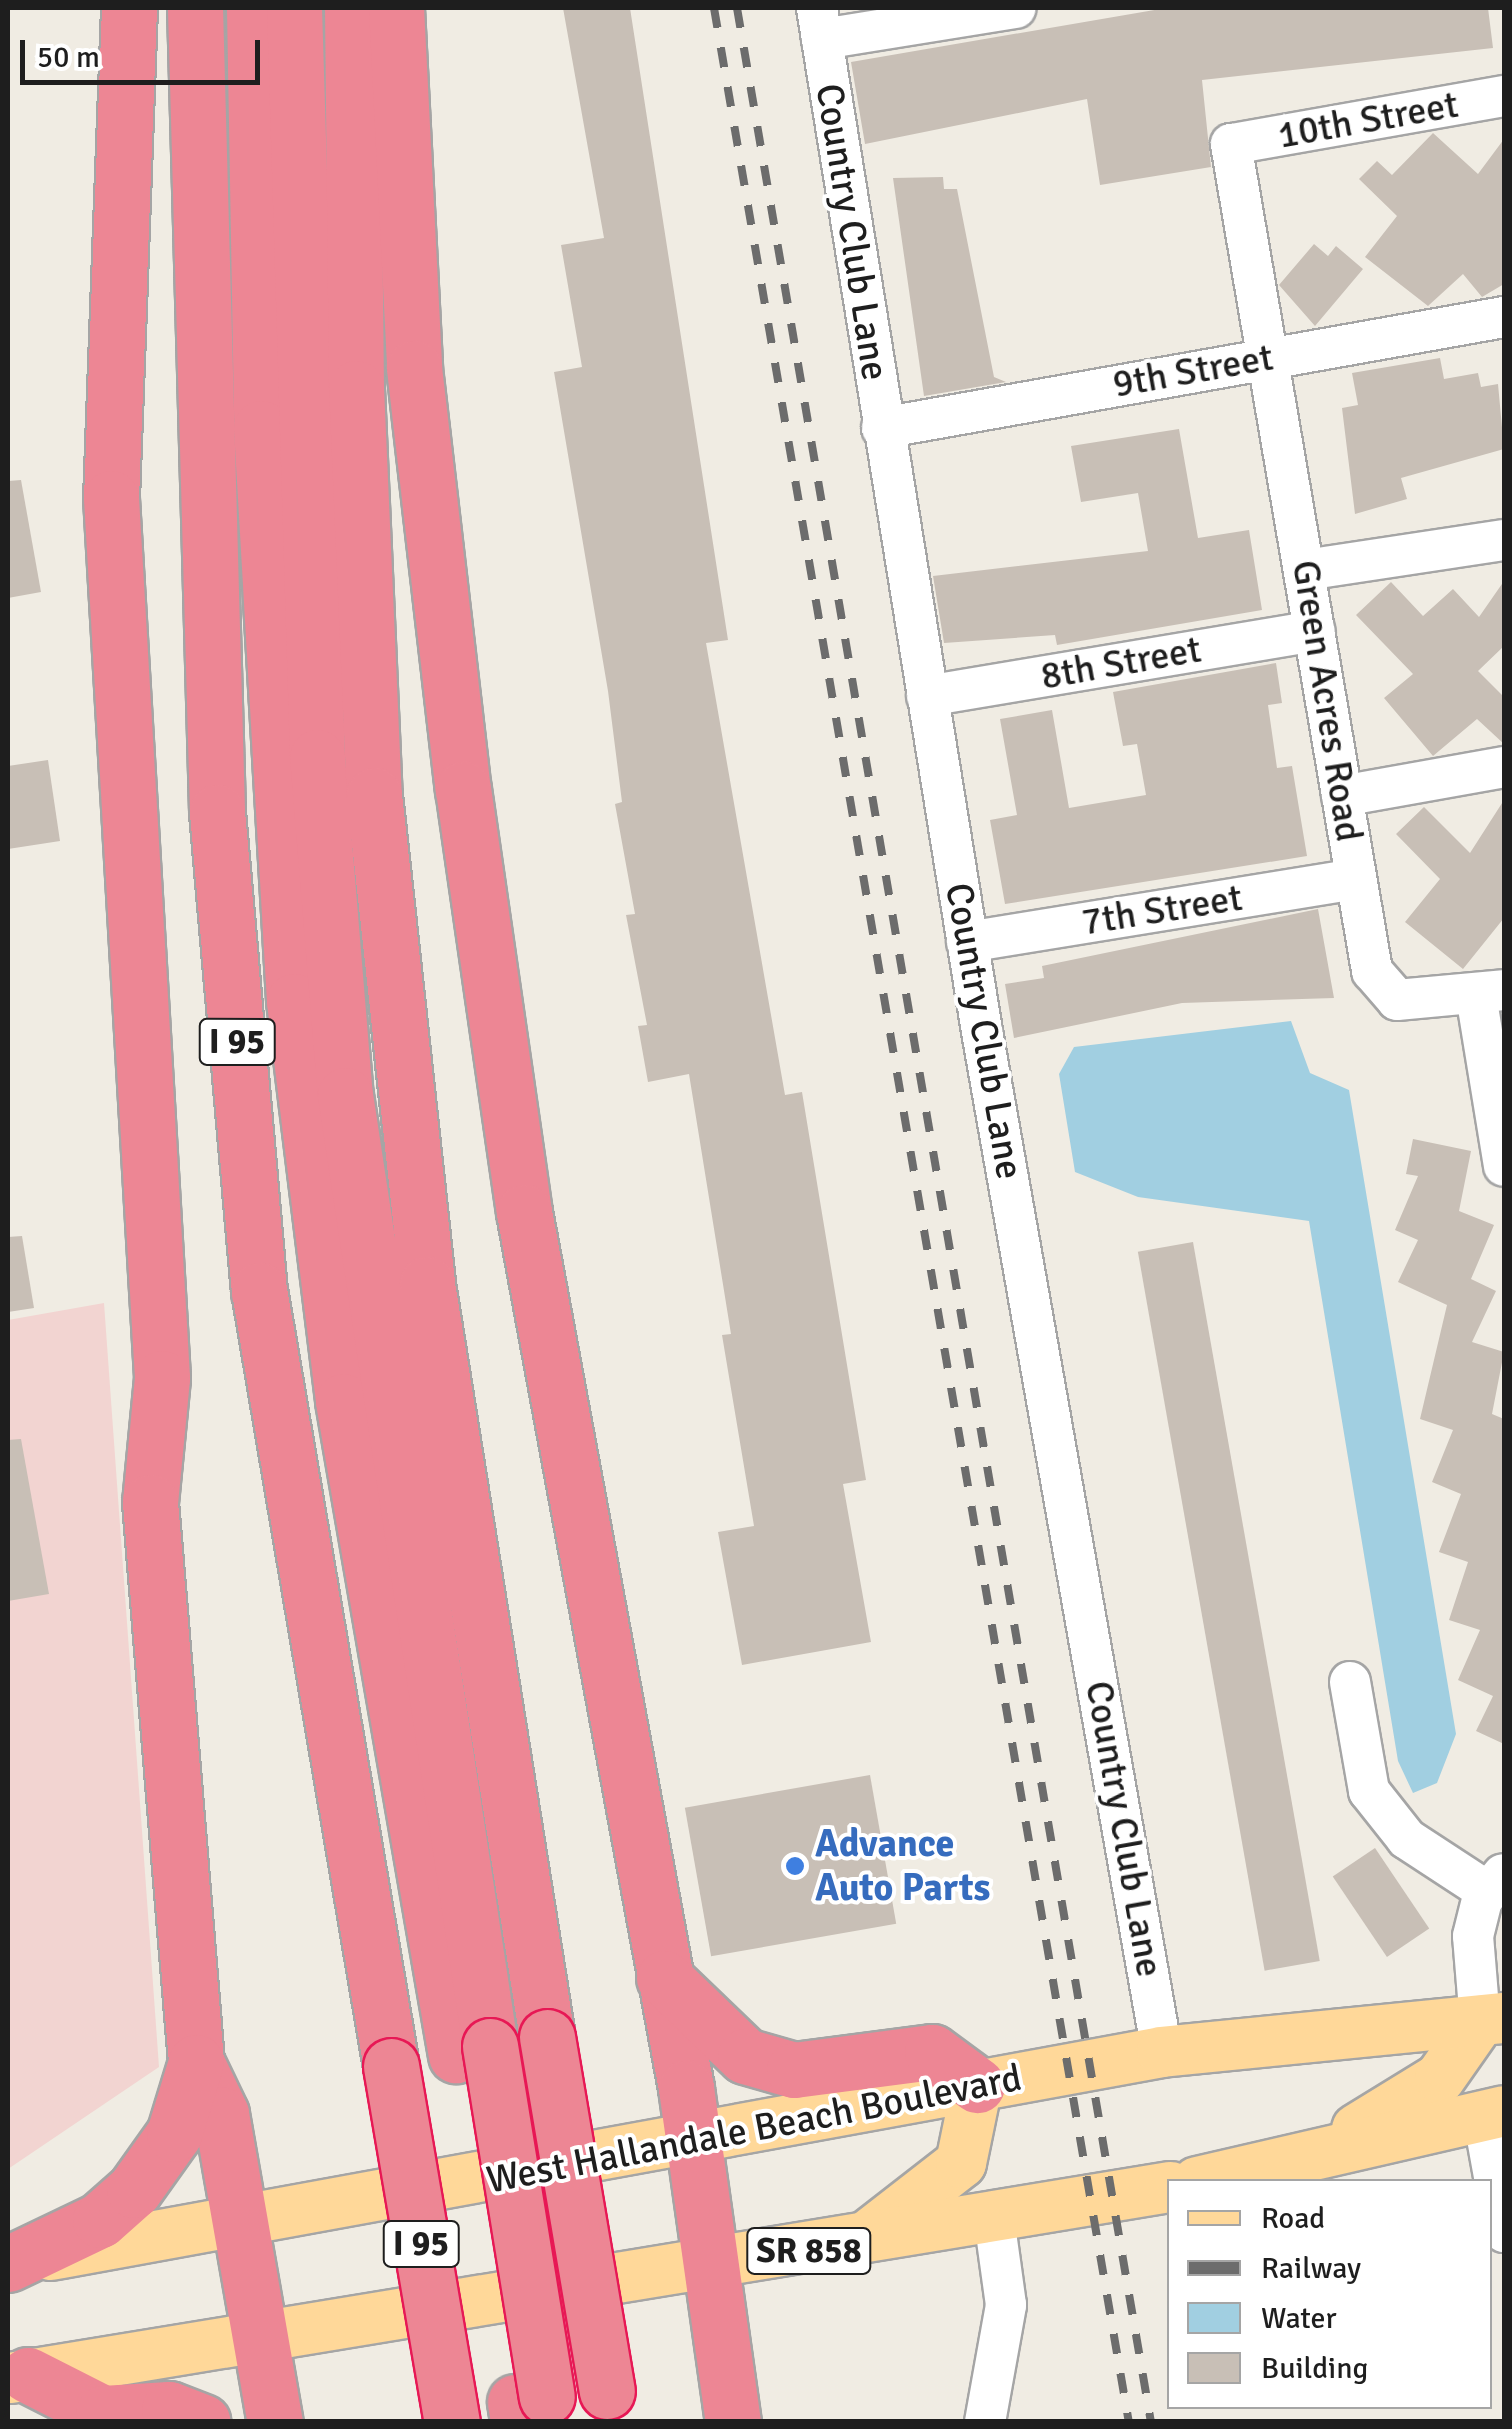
<!DOCTYPE html>
<html>
<head>
<meta charset="utf-8">
<style>
	body { margin:0 }
	#map { position:relative; width:1512px; height:2429px; overflow:hidden; background:#f0ece3; font-family:Signika,sans-serif }
	div>[style] { position:absolute }
	.commercial>* { inset:0; background:#f2d4d1 }
	.water>* { inset:0; background:#a1cfe1 }
	.building>* { inset:0; background:#c8bfb6; transform-origin:0 0 }
	.roads { filter:drop-shadow(2px 0 #a5a5a5) drop-shadow(-2px 0 #a5a5a5) drop-shadow(0 2px #a5a5a5) drop-shadow(0 -2px #a5a5a5) }
	.minor>* { height:40px; margin:-20px; padding:0 20px; transform-origin:20px; border-radius:20px; background:#fff }
	.major>* { height:50px; margin:-25px; padding:0 25px; transform-origin:25px; border-radius:25px; background:#ffd899 }
	.highway>* { height:55px; margin:-27.5px; padding:0 27.5px; transform-origin:27.5px; border-radius:27.5px; background:#ed8694 }
	.rail>* { height:8px; margin-top:-4px; transform-origin:0; background:repeating-linear-gradient(90deg,#6c6c6c 0 20px,transparent 0 40px) }
	.bridges { filter:drop-shadow(2px 0 #e71855) drop-shadow(-2px 0 #e71855) drop-shadow(0 2px #e71855) drop-shadow(0 -2px #e71855) }
	.highway-bridge>* { height:55px; margin:-27.5px; padding:0 27.5px; transform-origin:27.5px; border-radius:27.5px; background:#ed8694 }
	.dots>* { width:28px; height:28px; translate:-50% -50%; box-sizing:border-box; border:5px solid #fff; border-radius:50% }
	span { translate:-50% -50%; white-space:nowrap; text-align:center; line-height:1.15; -webkit-text-stroke:8px #fff; paint-order:stroke }
	.shield-label span { padding:2px 8px; background:#fff; border:2px solid; border-radius:8px; -webkit-text-stroke-width:0 }
	.shield-label { font-size:35px; color:#1e1e1e; font-weight:700 }
	.street-label { font-size:38px; color:#1e1e1e }
	.shop-label { font-size:38px; color:#366cbe; font-weight:700 }
	.left { translate:0 -50%; text-align:left }
	.frame { position:absolute; inset:0; border:10px solid #1e1e1e; pointer-events:none }
	.legend { position:absolute; left:1167px; top:2179px; width:325px; height:230px; box-sizing:border-box; background:#fff; border:2px solid #a5a5a5; margin:0; padding:12px 18px; list-style:none; font-size:30px; color:#1e1e1e }
	.legend li { display:flex; align-items:center; gap:20px; height:50px }
	.legend b { width:50px; border:2px solid #a5a5a5 }
	.scale { position:absolute; left:20px; top:40px; width:240px; height:45px; box-sizing:border-box; border:5px solid #1e1e1e; border-top:0; padding-left:12px; font-size:30px; line-height:35px; white-space:nowrap; color:#1e1e1e; -webkit-text-stroke:8px #fff; paint-order:stroke }
</style>
</head>
<body>
<div id="map">
	<div class="commercial">
		<div style="clip-path:polygon(104px 1303px,159px 2067px,8px 2169px,8px 1320px)"></div>
	</div>
	<div class="water">
		<div style="clip-path:polygon(1291px 1021px,1310px 1073px,1349px 1090px,1456px 1734px,1437px 1783px,1413px 1793px,1398px 1761px,1309px 1221px,1138px 1197px,1075px 1172px,1059px 1074px,1074px 1047px)"></div>
	</div>
	<div class="building">
		<div style="clip-path:polygon(563px 8px,630px 8px,728px 640px,706px 643px,785px 1095px,802px 1092px,866px 1480px,843px 1484px,871px 1642px,742px 1665px,718px 1532px,754px 1526px,722px 1335px,731px 1334px,689px 1074px,648px 1082px,638px 1026px,647px 1025px,626px 915px,635px 914px,615px 804px,622px 802px,608px 691px,554px 372px,582px 367px,561px 245px,604px 238px)"></div>
		<div style="clip-path:polygon(1166px 8px,1488px 8px,1493px 48px,1202px 80px,1211px 167px,1100px 185px,1087px 99px,865px 144px,851px 62px)"></div>
		<div style="clip-path:polygon(1433px 133px,1478px 174px,1504px 139px,1504px 284px,1482px 297px,1463px 274px,1428px 306px,1365px 257px,1397px 216px,1359px 179px,1377px 161px,1392px 175px)"></div>
		<div style="clip-path:polygon(943px 177px,944px 189px,957px 189px,994px 377px,1006px 382px,924px 396px,893px 178px)"></div>
		<div style="clip-path:polygon(1314px 244px,1328px 256px,1336px 246px,1363px 269px,1315px 326px,1279px 285px)"></div>
		<div style="clip-path:polygon(1440px 358px,1444px 379px,1478px 373px,1481px 387px,1498px 384px,1504px 449px,1401px 478px,1407px 499px,1355px 514px,1342px 408px,1358px 405px,1352px 373px)"></div>
		<div style="clip-path:polygon(1179px 429px,1198px 538px,1249px 530px,1262px 610px,1057px 645px,1055px 635px,944px 643px,933px 576px,1148px 551px,1138px 493px,1081px 502px,1071px 446px)"></div>
		<div style="clip-path:polygon(21px 480px,41px 592px,8px 598px,8px 481px)"></div>
		<div style="clip-path:polygon(1504px 581px,1504px 646px,1478px 671px,1504px 697px,1504px 744px,1477px 719px,1433px 756px,1384px 698px,1413px 674px,1356px 615px,1391px 582px,1423px 616px,1453px 589px,1479px 617px)"></div>
		<div style="clip-path:polygon(1276px 663px,1282px 703px,1268px 705px,1277px 768px,1292px 766px,1307px 856px,1005px 904px,990px 820px,1017px 815px,1000px 719px,1052px 710px,1069px 808px,1146px 795px,1137px 744px,1123px 746px,1113px 692px)"></div>
		<div style="clip-path:polygon(48px 760px,60px 841px,8px 849px,8px 766px)"></div>
		<div style="clip-path:polygon(1504px 800px,1504px 918px,1463px 969px,1405px 922px,1440px 879px,1396px 834px,1424px 807px,1470px 853px)"></div>
		<div style="clip-path:polygon(1318px 909px,1334px 998px,1182px 1003px,1014px 1038px,1005px 984px,1044px 978px,1042px 966px)"></div>
		<div style="clip-path:polygon(1413px 1139px,1471px 1151px,1459px 1211px,1494px 1225px,1471px 1279px,1496px 1291px,1472px 1342px,1504px 1352px,1492px 1414px,1504px 1419px,1504px 1744px,1476px 1731px,1493px 1696px,1458px 1680px,1480px 1630px,1449px 1620px,1468px 1562px,1439px 1552px,1461px 1494px,1432px 1482px,1453px 1430px,1420px 1419px,1447px 1305px,1398px 1282px,1418px 1240px,1395px 1230px,1418px 1176px,1406px 1174px)"></div>
		<div style="clip-path:polygon(22px 1236px,34px 1308px,8px 1312px,8px 1237px)"></div>
		<div style="left:1193px;top:1242px;width:730px;height:56px;rotate:80deg"></div>
		<div style="clip-path:polygon(21px 1439px,49px 1594px,8px 1601px,8px 1440px)"></div>
		<div style="left:870px;top:1775px;width:151px;height:188px;rotate:80deg"></div>
		<div style="left:1375px;top:1848px;width:97px;height:51px;rotate:56deg"></div>
	</div>
	<div class="roads">
		<div class="minor">
			<div style="left:817px;top:8px;width:1042px;rotate:80.84deg"></div>
			<div style="left:983px;top:1037px;width:1031px;rotate:80deg"></div>
			<div style="left:822px;top:39px;width:196px;rotate:-9.1deg"></div>
			<div style="left:1504px;top:96px;width:277px;rotate:170deg"></div>
			<div style="left:1231px;top:144px;width:839px;rotate:80.32deg"></div>
			<div style="left:1372px;top:971px;width:38px;rotate:49deg"></div>
			<div style="left:1397px;top:1000px;width:107px;rotate:-5.3deg"></div>
			<div style="left:882px;top:428px;width:632px;rotate:-10.12deg"></div>
			<div style="left:1305px;top:570px;width:201px;rotate:-8.6deg"></div>
			<div style="left:927px;top:696px;width:393px;rotate:-9.5deg"></div>
			<div style="left:1342px;top:796px;width:165px;rotate:-10.1deg"></div>
			<div style="left:967px;top:942px;width:394px;rotate:-9.2deg"></div>
			<div style="left:1476px;top:995px;width:173px;rotate:80.7deg"></div>
			<div style="left:1350px;top:1682px;width:111px;rotate:80.1deg"></div>
			<div style="left:1369px;top:1791px;width:61px;rotate:51.6deg"></div>
			<div style="left:1407px;top:1839px;width:97px;rotate:33.2deg"></div>
			<div style="left:1480px;top:2021px;width:85px;rotate:-94.7deg"></div>
			<div style="left:1473px;top:1936px;width:37px;rotate:-76deg"></div>
			<div style="left:1482px;top:1900px;width:33px;rotate:-51deg"></div>
			<div style="left:1483px;top:2116px;width:118px;rotate:79.7deg"></div>
			<div style="left:985px;top:2422px;width:119px;rotate:-79.8deg"></div>
			<div style="left:1006px;top:2305px;width:88px;rotate:-97.9deg"></div>
		</div>
		<div class="major">
			<div style="left:1357px;top:2129px;width:97px;rotate:-31.6deg"></div>
			<div style="left:1440px;top:2078px;width:70px;rotate:-54.9deg"></div>
			<div style="left:1197px;top:2182px;width:315px;rotate:-13deg"></div>
			<div style="left:871px;top:2233px;width:114px;rotate:-37.9deg"></div>
			<div style="left:961px;top:2163px;width:80px;rotate:-78.4deg"></div>
			<div style="left:51px;top:2255px;width:1129px;rotate:-10.35deg"></div>
			<div style="left:1162px;top:2052px;width:344px;rotate:-5.7deg"></div>
			<div style="left:10px;top:2378px;width:1176px;rotate:-9.35deg"></div>
		</div>
		<div class="highway">
			<div style="left:129px;top:8px;width:490px;rotate:92.1deg"></div>
			<div style="left:111px;top:498px;width:881px;rotate:86.68deg"></div>
			<div style="left:162px;top:1378px;width:125px;rotate:95.5deg"></div>
			<div style="left:150px;top:1502px;width:562px;rotate:85.3deg"></div>
			<div style="left:196px;top:2062px;width:58px;rotate:64.3deg"></div>
			<div style="left:221px;top:2114px;width:313px;rotate:80.1deg"></div>
			<div style="left:195px;top:8px;width:804px;rotate:88.43deg"></div>
			<div style="left:217px;top:812px;width:480px;rotate:85deg"></div>
			<div style="left:259px;top:1290px;width:787px;rotate:80.35deg"></div>
			<div style="left:254px;top:8px;width:420px;rotate:89deg"></div>
			<div style="left:261px;top:428px;width:574px;rotate:86.7deg"></div>
			<div style="left:294px;top:1001px;width:403px;rotate:83deg"></div>
			<div style="left:343px;top:1401px;width:664px;rotate:80.2deg"></div>
			<div style="left:294px;top:8px;width:749px;rotate:88.24deg"></div>
			<div style="left:317px;top:757px;width:339px;rotate:85.3deg"></div>
			<div style="left:345px;top:1095px;width:962px;rotate:81.33deg"></div>
			<div style="left:352px;top:8px;width:380px;rotate:89.4deg"></div>
			<div style="left:356px;top:388px;width:407px;rotate:87.5deg"></div>
			<div style="left:374px;top:795px;width:492px;rotate:83.8deg"></div>
			<div style="left:427px;top:1284px;width:763px;rotate:80.95deg"></div>
			<div style="left:396px;top:8px;width:360px;rotate:87.1deg"></div>
			<div style="left:414px;top:368px;width:424px;rotate:83.4deg"></div>
			<div style="left:463px;top:789px;width:427px;rotate:81.8deg"></div>
			<div style="left:524px;top:1212px;width:891px;rotate:79.52deg"></div>
			<div style="left:686px;top:2088px;width:337px;rotate:82deg"></div>
			<div style="left:664px;top:1978px;width:112px;rotate:43.9deg"></div>
			<div style="left:745px;top:2056px;width:51px;rotate:15.9deg"></div>
			<div style="left:794px;top:2070px;width:139px;rotate:-7.4deg"></div>
			<div style="left:932px;top:2052px;width:56px;rotate:36.3deg"></div>
			<div style="left:8px;top:2264px;width:102px;rotate:-25.6deg"></div>
			<div style="left:100px;top:2220px;width:45px;rotate:-41.4deg"></div>
			<div style="left:134px;top:2190px;width:69px;rotate:-54.5deg"></div>
			<div style="left:174px;top:2134px;width:75px;rotate:-73deg"></div>
			<div style="left:28px;top:2375px;width:84px;rotate:26.9deg"></div>
			<div style="left:103px;top:2413px;width:66px;rotate:-3.5deg"></div>
			<div style="left:169px;top:2409px;width:36px;rotate:21deg"></div>
			<div style="left:515px;top:2402px;width:20px;rotate:81deg"></div>
		</div>
	</div>
	<div class="rail">
		<div style="left:714px;top:8px;width:2449px;rotate:80.25deg"></div>
		<div style="left:737px;top:8px;width:2449px;rotate:80.27deg"></div>
	</div>
	<div class="bridges">
		<div class="highway-bridge">
			<div style="left:547px;top:2037px;width:359px;rotate:80.4deg"></div>
			<div style="left:490px;top:2046px;width:355px;rotate:80.8deg"></div>
			<div style="left:391px;top:2066px;width:361px;rotate:80.3deg"></div>
		</div>
	</div>
	<div class="dots">
		<div style="left:795px;top:1866px;background:#3f7fe0"></div>
	</div>
	<div class="shield-label">
		<span style="left:237px;top:1042px">I 95</span>
		<span style="left:421px;top:2244px">I 95</span>
		<span style="left:809px;top:2251px">SR 858</span>
	</div>
	<div class="street-label">
		<span style="left:1368px;top:120px;rotate:-10deg">10th Street</span>
		<span style="left:852px;top:232px;rotate:81deg">Country Club Lane</span>
		<span style="left:1193px;top:371px;rotate:-10deg">9th Street</span>
		<span style="left:1121px;top:663px;rotate:-10deg">8th Street</span>
		<span style="left:1327px;top:701px;rotate:81deg">Green Acres Road</span>
		<span style="left:1162px;top:910px;rotate:-9deg">7th Street</span>
		<span style="left:984px;top:1031px;rotate:80deg">Country Club Lane</span>
		<span style="left:1124px;top:1829px;rotate:80deg">Country Club Lane</span>
		<span style="left:754px;top:2129px;rotate:-11deg">West Hallandale Beach Boulevard</span>
	</div>
	<div class="shop-label">
		<span class="left" style="left:815px;top:1866px">Advance<br>Auto Parts</span>
	</div>
	<div class="frame"></div>
	<ul class="legend">
	<li><b style="height:12px;background:#ffd899"></b>Road</li>
	<li><b style="height:12px;background:#6c6c6c"></b>Railway</li>
	<li><b style="height:28px;background:#a1cfe1"></b>Water</li>
	<li><b style="height:28px;background:#c8bfb6"></b>Building</li>
	</ul>
	<div class="scale">50 m</div>
</div>
</body>
</html>
